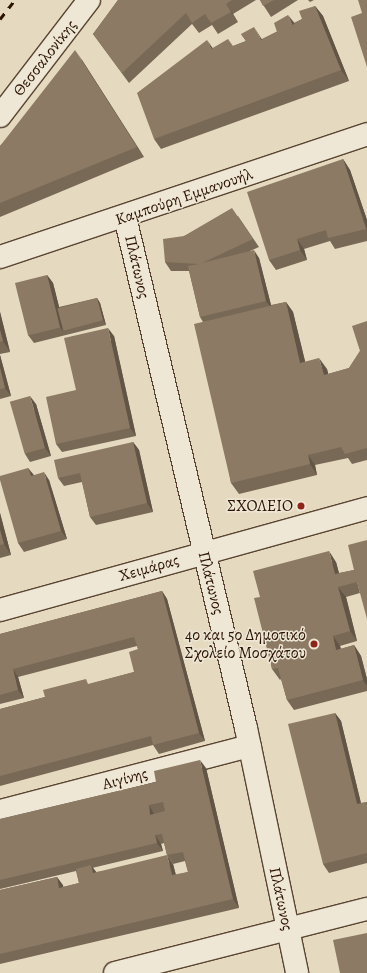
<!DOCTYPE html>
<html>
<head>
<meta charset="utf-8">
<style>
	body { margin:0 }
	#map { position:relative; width:367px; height:973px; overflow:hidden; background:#e5dac0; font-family:Alegreya,serif }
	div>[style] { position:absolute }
	.roads { filter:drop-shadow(1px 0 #5a4431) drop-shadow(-1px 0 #5a4431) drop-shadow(0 1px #5a4431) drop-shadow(0 -1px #5a4431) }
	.minor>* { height:22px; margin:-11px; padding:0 11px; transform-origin:11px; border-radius:11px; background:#eee7d6 }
	.rail>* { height:3px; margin-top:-1.5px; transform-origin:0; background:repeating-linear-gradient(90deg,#2c1201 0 7px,transparent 0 14px) }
	.wall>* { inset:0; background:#786956 }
	.shaded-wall>* { inset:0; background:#625546 }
	.building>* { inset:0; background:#8c7a64; transform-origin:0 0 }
	.dots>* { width:11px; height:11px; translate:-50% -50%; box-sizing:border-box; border:2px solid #eee7d6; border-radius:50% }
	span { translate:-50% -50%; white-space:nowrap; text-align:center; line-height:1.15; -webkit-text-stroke:3px #eee7d6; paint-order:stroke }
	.street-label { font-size:16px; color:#2c1201 }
	.poi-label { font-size:16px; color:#2c1201 }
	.right { translate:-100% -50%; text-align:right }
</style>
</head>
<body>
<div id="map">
	<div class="roads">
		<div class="minor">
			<div style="left:0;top:116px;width:146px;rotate:-52.5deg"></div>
			<div style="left:125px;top:217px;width:525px;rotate:76.68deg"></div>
			<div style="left:246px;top:728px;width:250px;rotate:78.2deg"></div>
			<div style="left:0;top:257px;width:387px;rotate:-18.5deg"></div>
			<div style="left:0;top:610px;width:381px;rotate:-15.5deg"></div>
			<div style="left:0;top:811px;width:258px;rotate:-14.6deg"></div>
			<div style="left:115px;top:973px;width:260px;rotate:-14.3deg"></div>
		</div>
	</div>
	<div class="rail">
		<div style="left:0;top:19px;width:24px;rotate:-52deg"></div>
	</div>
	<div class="wall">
		<div style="clip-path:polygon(118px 0,256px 0,233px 14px,238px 22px,218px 34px,212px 25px,199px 33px,192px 24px,129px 83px,93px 34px)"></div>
		<div style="clip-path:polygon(260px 0,298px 0,271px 17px)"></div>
		<div style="clip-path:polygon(308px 0,314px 0,310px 2px)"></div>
		<div style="clip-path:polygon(315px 6px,323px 16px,349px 81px,161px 149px,154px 139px,213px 48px,233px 46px,246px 41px,241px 34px,262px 39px,302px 19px)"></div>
		<div style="clip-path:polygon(82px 60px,144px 157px,0 217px,0 146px)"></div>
		<div style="clip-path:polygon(343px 159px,350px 170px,367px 220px,367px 241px,335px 249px,330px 241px,304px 249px,307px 260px,276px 270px,269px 260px)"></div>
		<div style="clip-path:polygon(238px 216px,259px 247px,250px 251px,259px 258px,271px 305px,286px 302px,293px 312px,305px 362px,327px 369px,328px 374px,349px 368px,360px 351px,367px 321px,367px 460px,352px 464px,348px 458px,315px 465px,317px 475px,239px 494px,231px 483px,203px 322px,200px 317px,189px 271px,171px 271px,165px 262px,184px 236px)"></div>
		<div style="clip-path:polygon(47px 275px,53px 283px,59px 307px,97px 298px,100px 303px,106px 325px,34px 343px,28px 335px)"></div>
		<div style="clip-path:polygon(0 312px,10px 352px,0 354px)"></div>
		<div style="clip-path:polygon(114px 336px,136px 436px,62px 452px,56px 444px,76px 390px)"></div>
		<div style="clip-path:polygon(0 355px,11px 396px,0 399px)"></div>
		<div style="clip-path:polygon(36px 404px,51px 456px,30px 462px,25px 454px)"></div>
		<div style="clip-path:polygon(133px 442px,139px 450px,153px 512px,96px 525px,90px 517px,82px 482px,64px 486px,58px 478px)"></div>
		<div style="clip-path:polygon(28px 468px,34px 475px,49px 480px,67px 539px,24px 552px,18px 543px)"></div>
		<div style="clip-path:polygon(0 513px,11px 555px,0 558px)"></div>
		<div style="clip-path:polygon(336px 562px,339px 573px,354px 570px,360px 593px,346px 597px,357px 641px,340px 646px,341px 649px,354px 645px,361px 656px,367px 679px,367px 691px,294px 710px,287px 700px,281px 679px,280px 680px,272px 669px,260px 597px)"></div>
		<div style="clip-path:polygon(162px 591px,167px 599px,205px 741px,159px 754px,153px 745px,0 786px,0 709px,45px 697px,90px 684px,134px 672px,138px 649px,137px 646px,18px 677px,24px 698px,0 704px,0 634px)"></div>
		<div style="clip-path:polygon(335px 713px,341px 721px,361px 803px,367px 802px,367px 863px,329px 873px,323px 864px)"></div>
		<div style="clip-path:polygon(evenodd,206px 768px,239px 908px,0 964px,0 890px,57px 877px,63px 887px,79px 883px,76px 871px,0 889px,0 819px,156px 782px,206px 768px,164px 843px,167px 855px,173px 864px,185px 861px,188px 872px,176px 875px,173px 864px,96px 872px,92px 868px,163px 851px,161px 844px,164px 843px)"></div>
	</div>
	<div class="shaded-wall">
		<div style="clip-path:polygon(226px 4px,233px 14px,238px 22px,231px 12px)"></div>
		<div style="clip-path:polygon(315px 6px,323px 16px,349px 81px,341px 70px)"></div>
		<div style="clip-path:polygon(288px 15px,296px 25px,292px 25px)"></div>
		<div style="clip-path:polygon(254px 27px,261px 38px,268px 50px,261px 40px)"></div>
		<div style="clip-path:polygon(207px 40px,214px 50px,211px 49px)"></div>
		<div style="clip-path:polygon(75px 50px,82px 60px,144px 157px,137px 147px)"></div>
		<div style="clip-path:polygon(343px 159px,350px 170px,367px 220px,367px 230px)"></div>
		<div style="clip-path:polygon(297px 239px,304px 249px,307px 260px,300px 250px)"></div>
		<div style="clip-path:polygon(254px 250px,259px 258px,272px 309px,266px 301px)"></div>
		<div style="clip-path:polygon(47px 275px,53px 283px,65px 330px,63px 331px,60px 327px)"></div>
		<div style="clip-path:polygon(97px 298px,100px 303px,106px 325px,103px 320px)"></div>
		<div style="clip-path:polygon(286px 302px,293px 312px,308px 373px,300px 363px)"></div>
		<div style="clip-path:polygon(0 312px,10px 352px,3px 341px,0 330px)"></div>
		<div style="clip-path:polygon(108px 328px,114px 336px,136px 436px,130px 428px)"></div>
		<div style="clip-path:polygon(0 355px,11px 396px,5px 388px,0 368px)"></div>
		<div style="clip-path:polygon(319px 358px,327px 369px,331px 385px,324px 375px)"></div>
		<div style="clip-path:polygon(30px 396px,36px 404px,51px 456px,45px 448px)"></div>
		<div style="clip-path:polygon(133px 442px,139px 450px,153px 512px,147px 503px)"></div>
		<div style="clip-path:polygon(308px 455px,315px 465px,317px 475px,310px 464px)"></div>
		<div style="clip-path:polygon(28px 468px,34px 476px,31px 476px)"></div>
		<div style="clip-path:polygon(44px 472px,49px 480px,67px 539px,61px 531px)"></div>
		<div style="clip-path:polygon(0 513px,11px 555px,4px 544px,0 530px)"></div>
		<div style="clip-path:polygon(329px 551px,336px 562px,342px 585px,335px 574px)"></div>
		<div style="clip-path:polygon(338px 587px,346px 597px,357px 641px,350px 631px)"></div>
		<div style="clip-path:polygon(162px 591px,167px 599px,205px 741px,199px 733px)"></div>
		<div style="clip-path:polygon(333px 636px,340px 646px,344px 660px,336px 650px)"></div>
		<div style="clip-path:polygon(354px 645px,361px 656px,367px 679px,367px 686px,363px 680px)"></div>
		<div style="clip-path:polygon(13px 669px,18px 677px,24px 698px,18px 690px)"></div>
		<div style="clip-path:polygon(335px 713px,341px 721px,363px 812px,357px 804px)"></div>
		<div style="clip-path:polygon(200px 760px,206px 768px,239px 908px,233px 899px)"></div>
		<div style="clip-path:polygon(149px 805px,154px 814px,150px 815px)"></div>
		<div style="clip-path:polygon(155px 835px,161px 844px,163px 851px,157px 843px)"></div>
		<div style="clip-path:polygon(167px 855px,173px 864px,178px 884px,172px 875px)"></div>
		<div style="clip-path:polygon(91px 865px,97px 873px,93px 873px)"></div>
		<div style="clip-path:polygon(57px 877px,63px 885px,65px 896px,59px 888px)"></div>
	</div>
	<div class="building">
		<div style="clip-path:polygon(118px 0,232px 0,226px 4px,231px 12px,211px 23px,205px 14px,192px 23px,186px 13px,122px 73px,93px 34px)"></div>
		<div style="clip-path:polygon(260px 0,274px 0,263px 6px)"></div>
		<div style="clip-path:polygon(358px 0,367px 0,367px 67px,351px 17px,362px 13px)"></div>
		<div style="clip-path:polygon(315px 6px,341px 70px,154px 139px,137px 93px,207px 40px,211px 49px,228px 39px,233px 46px,246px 41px,241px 34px,254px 27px,261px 40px,277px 32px,274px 23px,288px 15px,292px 25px,302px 19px,299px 11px)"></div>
		<div style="clip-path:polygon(75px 50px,137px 147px,0 203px,0 146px)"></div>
		<div style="clip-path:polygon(343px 159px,366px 229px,328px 238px,326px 230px,297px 239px,300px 250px,269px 260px,247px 192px)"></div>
		<div style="clip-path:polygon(232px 208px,253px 239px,202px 263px,254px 250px,266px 301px,200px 317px,188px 266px,199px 264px,165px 262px,163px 239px,184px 236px)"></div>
		<div style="left:47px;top:275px;width:54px;height:33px;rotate:76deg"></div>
		<div style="left:97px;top:298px;width:23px;height:41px;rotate:75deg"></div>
		<div style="clip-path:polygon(286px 302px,300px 363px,319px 358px,324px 375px,349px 368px,360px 351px,352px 326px,367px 321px,367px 448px,345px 454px,341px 447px,308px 455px,310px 464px,231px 483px,194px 324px)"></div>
		<div style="clip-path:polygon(108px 328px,130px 428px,56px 444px,46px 397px,76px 390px,64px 338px)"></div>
		<div style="clip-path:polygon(0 330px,3px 341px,0 342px)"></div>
		<div style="clip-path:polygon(0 368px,5px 388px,0 389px)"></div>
		<div style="left:30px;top:396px;width:54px;height:21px;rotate:74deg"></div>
		<div style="clip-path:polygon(133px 442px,147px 503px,90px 517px,80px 473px,58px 478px,54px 460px)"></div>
		<div style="clip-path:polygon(28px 468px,31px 476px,44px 472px,61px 531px,18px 543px,0 480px,0 476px)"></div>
		<div style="clip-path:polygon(0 530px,4px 544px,0 545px)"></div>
		<div style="clip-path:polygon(367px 540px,367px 619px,357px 582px,338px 587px,350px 631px,333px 636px,336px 650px,354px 645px,363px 680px,287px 700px,278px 668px,272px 669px,254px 598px,260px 597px,253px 571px,329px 551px,335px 574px,354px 570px,348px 545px)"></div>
		<div style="clip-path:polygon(162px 591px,199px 733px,153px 745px,151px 736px,0 776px,0 709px,45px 697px,43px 690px,86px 679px,88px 684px,134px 672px,129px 652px,138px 649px,134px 637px,13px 669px,18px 690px,0 695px,0 634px)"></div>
		<div style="clip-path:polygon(335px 713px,357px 804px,367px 802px,367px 853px,323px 864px,288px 724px)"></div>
		<div style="clip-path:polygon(evenodd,200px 760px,233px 899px,0 954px,0 890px,57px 877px,59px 888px,79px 883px,76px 869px,91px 865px,93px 873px,167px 855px,172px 875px,188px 872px,183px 852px,167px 855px,162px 834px,155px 835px,157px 843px,0 880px,0 819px,156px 782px,154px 771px,200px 760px,163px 802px,165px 811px,150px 815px,149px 805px,163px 802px)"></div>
		<div style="clip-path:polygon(367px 933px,367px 973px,340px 973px,333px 940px)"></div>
	</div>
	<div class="dots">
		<div style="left:301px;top:506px;background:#8f2418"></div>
		<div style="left:314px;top:644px;background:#8f2418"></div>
	</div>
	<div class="street-label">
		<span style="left:45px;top:58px;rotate:-52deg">Θεσσαλονίκης</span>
		<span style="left:184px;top:197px;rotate:-19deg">Καμπούρη Εμμανουήλ</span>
		<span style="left:137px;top:267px;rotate:77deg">Πλάτωνος</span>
		<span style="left:149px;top:568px;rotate:-16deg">Χειμάρας</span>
		<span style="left:211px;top:583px;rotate:76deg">Πλάτωνος</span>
		<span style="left:125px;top:779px;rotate:-15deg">Αιγίνης</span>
		<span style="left:281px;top:899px;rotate:78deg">Πλάτωνος</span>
	</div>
	<div class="poi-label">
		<span class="right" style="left:293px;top:506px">ΣΧΟΛΕΙΟ</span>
		<span class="right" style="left:306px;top:644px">4ο και 5ο Δημοτικό<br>Σχολείο Μοσχάτου</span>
	</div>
</div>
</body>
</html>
